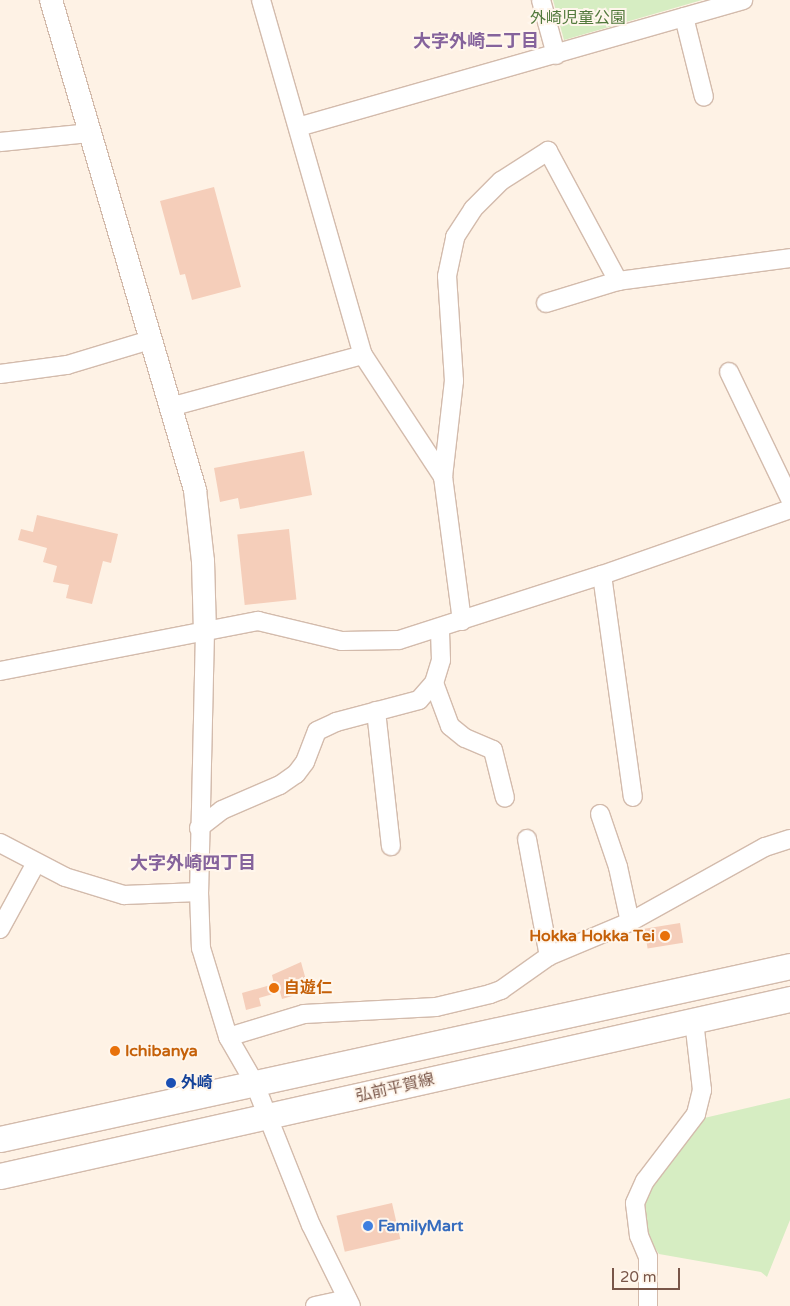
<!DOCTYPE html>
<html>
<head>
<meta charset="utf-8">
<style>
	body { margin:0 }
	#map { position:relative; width:790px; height:1306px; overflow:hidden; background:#fef2e5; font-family:"Varela Round","Noto Sans JP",sans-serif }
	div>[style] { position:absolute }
	.green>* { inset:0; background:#d6edc2 }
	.building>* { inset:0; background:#f5ceba; transform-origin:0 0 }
	.roads { filter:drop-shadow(1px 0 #d3bbac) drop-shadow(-1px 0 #d3bbac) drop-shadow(0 1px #d3bbac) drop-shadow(0 -1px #d3bbac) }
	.minor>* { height:18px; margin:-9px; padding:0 9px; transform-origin:9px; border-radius:9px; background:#fff }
	.tertiary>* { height:22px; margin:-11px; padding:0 11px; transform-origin:11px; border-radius:11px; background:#fff }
	.secondary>* { height:25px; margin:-12.5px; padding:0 12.5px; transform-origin:12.5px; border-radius:12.5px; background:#fff }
	.dots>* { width:14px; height:14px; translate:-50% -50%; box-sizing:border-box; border:2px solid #fff6ec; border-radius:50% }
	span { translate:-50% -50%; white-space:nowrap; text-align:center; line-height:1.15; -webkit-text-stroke:4px #fff6ec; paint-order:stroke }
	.park-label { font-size:16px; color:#52793c }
	.food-label { font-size:16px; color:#c56008; font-weight:700 }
	.right { translate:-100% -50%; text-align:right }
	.left { translate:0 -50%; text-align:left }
	.transit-label { font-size:16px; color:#164399; font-weight:700 }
	.street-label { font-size:16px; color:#795648 }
	.shop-label { font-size:16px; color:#366cbe; font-weight:700 }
	.neighbourhood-label { font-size:18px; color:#85639c; font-weight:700 }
	.scale { position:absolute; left:612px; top:1268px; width:68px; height:22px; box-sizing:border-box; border:2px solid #795648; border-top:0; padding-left:6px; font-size:15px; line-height:18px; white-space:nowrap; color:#795648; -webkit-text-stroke:4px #fff6ec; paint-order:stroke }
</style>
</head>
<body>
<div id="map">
	<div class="green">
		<div style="clip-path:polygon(553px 0,702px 0,564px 40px)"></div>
		<div style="clip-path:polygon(790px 1098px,790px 1220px,767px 1277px,761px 1272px,659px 1254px,643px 1230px,641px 1215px,653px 1183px,700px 1119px)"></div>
	</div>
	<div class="building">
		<div style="clip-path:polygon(214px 187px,241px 287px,192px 300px,185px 274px,180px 275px,160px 201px)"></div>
		<div style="clip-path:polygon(304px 451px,312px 495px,240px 509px,238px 498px,220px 502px,214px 468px)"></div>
		<div style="clip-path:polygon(37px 515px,118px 534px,111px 563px,103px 561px,92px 604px,66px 598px,69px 585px,53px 582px,57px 566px,43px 562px,47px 548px,18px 540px,21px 529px,33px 532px)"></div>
		<div style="left:289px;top:529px;width:71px;height:52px;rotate:84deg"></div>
		<div style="left:680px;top:923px;width:20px;height:36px;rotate:81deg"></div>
		<div style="clip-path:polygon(301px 962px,309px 991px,282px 999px,280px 992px,259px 998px,261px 1006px,246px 1010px,242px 993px,274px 984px,272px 975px)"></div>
		<div style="left:392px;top:1203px;width:37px;height:57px;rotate:77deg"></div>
	</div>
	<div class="roads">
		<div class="minor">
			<div style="left:261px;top:0;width:369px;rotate:74deg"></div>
			<div style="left:363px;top:355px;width:146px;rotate:56.7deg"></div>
			<div style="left:541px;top:0;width:57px;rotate:74.7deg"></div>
			<div style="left:684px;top:17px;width:82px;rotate:76deg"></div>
			<div style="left:298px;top:127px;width:463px;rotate:-15.9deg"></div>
			<div style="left:0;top:142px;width:90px;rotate:-5.7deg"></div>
			<div style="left:546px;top:303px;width:75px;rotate:-17deg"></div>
			<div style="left:729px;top:372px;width:141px;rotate:64.3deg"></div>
			<div style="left:0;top:374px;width:68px;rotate:-7.7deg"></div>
			<div style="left:67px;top:365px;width:87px;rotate:-16.8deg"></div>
			<div style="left:170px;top:407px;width:200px;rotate:-15.1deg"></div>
			<div style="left:602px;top:575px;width:224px;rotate:82.1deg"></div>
			<div style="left:462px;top:621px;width:145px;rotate:-97.5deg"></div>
			<div style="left:443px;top:477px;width:97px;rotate:-83.5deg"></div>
			<div style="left:454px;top:381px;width:105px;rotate:-93.8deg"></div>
			<div style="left:447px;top:276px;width:40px;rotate:-78deg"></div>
			<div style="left:455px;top:237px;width:33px;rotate:-57deg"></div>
			<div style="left:473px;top:209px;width:40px;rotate:-45deg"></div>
			<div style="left:501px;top:181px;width:56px;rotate:-32.6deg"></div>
			<div style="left:548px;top:151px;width:148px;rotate:61.7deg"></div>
			<div style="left:618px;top:281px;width:174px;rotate:-7.6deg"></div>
			<div style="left:205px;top:631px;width:261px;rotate:91.3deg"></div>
			<div style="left:199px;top:892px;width:56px;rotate:88deg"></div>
			<div style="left:201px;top:948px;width:93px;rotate:73.1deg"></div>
			<div style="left:228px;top:1037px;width:52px;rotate:60deg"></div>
			<div style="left:254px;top:1082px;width:154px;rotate:68.3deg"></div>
			<div style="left:311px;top:1225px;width:90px;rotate:63.7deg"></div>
			<div style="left:0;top:671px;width:263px;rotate:-11deg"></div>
			<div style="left:258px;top:621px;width:86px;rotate:13.4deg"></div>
			<div style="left:342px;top:641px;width:57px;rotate:-1deg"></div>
			<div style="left:399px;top:640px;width:213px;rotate:-17.8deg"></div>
			<div style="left:602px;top:575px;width:199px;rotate:-19.3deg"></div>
			<div style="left:434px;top:683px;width:46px;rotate:69.6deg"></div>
			<div style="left:450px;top:726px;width:19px;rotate:39deg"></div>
			<div style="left:465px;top:738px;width:30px;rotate:23deg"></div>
			<div style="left:493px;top:750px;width:49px;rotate:76deg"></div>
			<div style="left:376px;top:711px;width:136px;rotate:83.7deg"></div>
			<div style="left:600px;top:814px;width:56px;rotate:71.2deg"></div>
			<div style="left:618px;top:867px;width:56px;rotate:77.7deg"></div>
			<div style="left:199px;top:828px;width:29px;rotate:-38deg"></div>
			<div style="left:222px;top:810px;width:63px;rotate:-23.3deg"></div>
			<div style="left:280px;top:785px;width:19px;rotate:-35deg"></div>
			<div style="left:296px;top:774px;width:15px;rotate:-53deg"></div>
			<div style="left:305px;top:762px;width:33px;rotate:-69deg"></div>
			<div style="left:317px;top:731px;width:21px;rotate:-25deg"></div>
			<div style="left:336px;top:722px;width:86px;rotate:-14.8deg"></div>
			<div style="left:419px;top:700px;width:23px;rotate:-49deg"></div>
			<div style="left:434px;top:683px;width:24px;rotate:-73deg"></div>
			<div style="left:441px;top:660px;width:32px;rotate:-92deg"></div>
			<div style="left:527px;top:839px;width:119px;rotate:79.4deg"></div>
			<div style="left:0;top:843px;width:73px;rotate:27.6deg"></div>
			<div style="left:65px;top:877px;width:62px;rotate:17deg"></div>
			<div style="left:124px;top:895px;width:75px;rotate:-2.3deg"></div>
			<div style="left:0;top:929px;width:75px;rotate:-61.4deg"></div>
			<div style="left:228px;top:1037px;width:79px;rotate:-16.8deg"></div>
			<div style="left:304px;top:1014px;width:132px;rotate:-3deg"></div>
			<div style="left:436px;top:1007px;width:56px;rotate:-13.5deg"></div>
			<div style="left:490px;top:994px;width:12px;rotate:-20deg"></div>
			<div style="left:501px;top:990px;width:59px;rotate:-35.3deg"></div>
			<div style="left:549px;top:956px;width:88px;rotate:-22.8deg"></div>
			<div style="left:630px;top:922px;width:154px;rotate:-29.1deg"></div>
			<div style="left:765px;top:847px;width:26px;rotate:-18deg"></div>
			<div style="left:315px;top:1306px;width:33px;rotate:-12deg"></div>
			<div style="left:648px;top:1306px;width:49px;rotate:-90deg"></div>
			<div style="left:648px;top:1257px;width:23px;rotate:-113deg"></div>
			<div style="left:639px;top:1236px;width:33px;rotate:-97deg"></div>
			<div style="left:635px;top:1203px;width:24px;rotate:-66deg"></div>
			<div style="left:645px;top:1181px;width:84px;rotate:-52.7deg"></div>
			<div style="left:696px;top:1114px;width:25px;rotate:-76deg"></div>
			<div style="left:702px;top:1090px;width:69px;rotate:-96.6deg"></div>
		</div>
		<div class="tertiary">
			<div style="left:51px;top:0;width:511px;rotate:73.62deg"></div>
			<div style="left:195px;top:490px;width:71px;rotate:83.6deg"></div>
			<div style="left:203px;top:561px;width:70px;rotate:88.4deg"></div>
		</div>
		<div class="secondary">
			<div style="left:0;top:1139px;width:809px;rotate:-12.35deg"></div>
			<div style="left:0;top:1176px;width:810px;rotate:-12.63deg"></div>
		</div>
	</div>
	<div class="dots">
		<div style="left:665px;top:936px;background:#e8710a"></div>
		<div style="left:274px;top:988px;background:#e8710a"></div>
		<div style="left:115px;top:1051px;background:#e8710a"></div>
		<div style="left:171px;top:1083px;background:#1a4fb4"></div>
		<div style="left:368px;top:1226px;background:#3f7fe0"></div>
	</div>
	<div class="park-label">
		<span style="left:578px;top:18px">外崎児童公園</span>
	</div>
	<div class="food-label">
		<span class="right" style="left:655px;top:936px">Hokka Hokka Tei</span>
		<span class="left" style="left:284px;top:988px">自遊仁</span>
		<span class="left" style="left:125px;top:1051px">Ichibanya</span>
	</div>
	<div class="transit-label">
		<span class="left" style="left:181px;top:1083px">外崎</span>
	</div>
	<div class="street-label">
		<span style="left:395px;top:1088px;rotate:-13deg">弘前平賀線</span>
	</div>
	<div class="shop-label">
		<span class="left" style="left:378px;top:1226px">FamilyMart</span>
	</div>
	<div class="neighbourhood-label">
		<span style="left:476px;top:41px">大字外崎二丁目</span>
		<span style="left:193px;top:863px">大字外崎四丁目</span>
	</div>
	<div class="scale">20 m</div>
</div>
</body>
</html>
